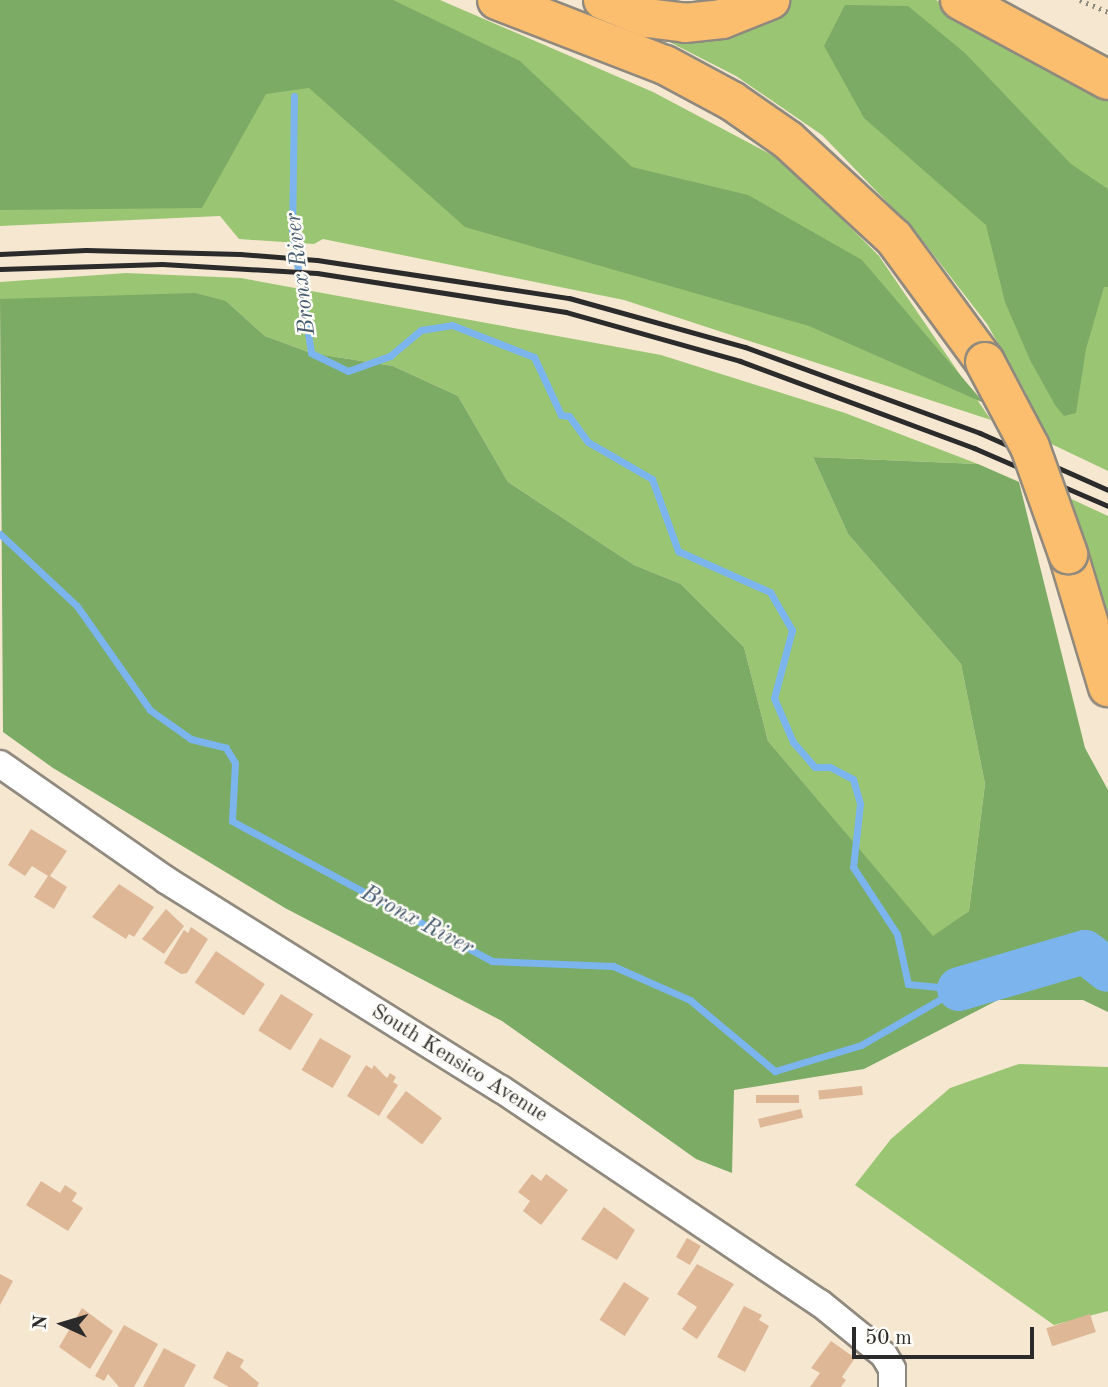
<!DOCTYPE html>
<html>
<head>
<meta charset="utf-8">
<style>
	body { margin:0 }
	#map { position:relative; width:1108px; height:1387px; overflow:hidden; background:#f6e7d1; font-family:"Old Standard TT",serif }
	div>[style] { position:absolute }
	.green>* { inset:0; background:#9ac673 }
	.forest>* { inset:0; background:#7bab65 }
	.stream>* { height:7px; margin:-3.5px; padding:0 3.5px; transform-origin:3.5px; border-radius:3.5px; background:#7cb5ed }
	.river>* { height:44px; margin:-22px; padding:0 22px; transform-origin:22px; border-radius:22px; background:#7cb5ed }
	.building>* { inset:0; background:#deb797; transform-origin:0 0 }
	.path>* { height:4.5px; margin-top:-2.25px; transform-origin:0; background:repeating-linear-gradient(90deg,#90897e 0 2px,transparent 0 7px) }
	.roads { filter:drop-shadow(2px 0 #90897e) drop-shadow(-2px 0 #90897e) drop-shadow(0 2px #90897e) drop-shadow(0 -2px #90897e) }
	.minor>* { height:26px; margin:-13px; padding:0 13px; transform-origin:13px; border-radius:13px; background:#fff }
	.highway>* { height:38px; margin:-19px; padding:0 19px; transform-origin:19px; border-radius:19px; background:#fbbd6e }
	.rail>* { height:5px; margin:-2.5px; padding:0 2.5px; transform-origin:2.5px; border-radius:2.5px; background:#2b2b2b }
	.bridges { filter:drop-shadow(2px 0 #90897e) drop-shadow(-2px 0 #90897e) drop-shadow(0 2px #90897e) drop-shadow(0 -2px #90897e) }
	.highway-bridge>* { height:38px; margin:-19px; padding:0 19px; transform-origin:19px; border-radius:19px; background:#fbbd6e }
	span { translate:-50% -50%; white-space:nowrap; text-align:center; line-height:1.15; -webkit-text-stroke:5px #fdfcf7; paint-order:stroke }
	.street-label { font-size:21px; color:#2b2b2b }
	.water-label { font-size:23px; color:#475b6f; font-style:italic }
	.north { position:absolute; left:28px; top:1289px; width:70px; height:70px; -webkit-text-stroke:5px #fdfcf7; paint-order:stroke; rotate:274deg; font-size:19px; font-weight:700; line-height:28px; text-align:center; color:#2b2b2b }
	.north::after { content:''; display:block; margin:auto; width:24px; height:32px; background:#2b2b2b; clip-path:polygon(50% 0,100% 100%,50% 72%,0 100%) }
	.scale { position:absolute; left:852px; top:1327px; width:182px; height:32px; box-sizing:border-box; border:4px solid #2b2b2b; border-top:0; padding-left:9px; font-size:21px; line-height:24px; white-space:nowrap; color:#2b2b2b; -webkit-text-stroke:5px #fdfcf7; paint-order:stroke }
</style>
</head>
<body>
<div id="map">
	<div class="green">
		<div style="clip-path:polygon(0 0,440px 0,653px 92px,785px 162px,879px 256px,991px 420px,624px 300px,323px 239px,314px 244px,239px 239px,220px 216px,0 226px)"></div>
		<div style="clip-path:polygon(786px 0,936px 0,1108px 98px,1108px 471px,1043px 440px,1026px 393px,987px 324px,916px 232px,822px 135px,736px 76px,650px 32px)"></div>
		<div style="clip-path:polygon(126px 273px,241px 278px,661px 355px,845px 413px,978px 464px,813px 457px,848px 534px,961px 664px,985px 784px,969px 911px,933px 937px,768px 741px,744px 647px,681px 584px,634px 565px,508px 482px,458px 396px,393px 366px,311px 353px,265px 336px,226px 301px,0 299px,0 282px)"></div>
		<div style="clip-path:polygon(1065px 496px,1108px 516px,1108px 621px)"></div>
		<div style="clip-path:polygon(1019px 1064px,1108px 1067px,1108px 1311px,1054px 1325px,855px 1185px,891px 1139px,950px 1088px)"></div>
	</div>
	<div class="forest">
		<div style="clip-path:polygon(0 0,393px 0,520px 61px,632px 167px,748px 195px,862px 260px,984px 403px,809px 326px,465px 227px,309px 88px,266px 94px,202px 208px,0 210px)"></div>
		<div style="clip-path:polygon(845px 5px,908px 6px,965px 53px,1071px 164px,1108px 189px,1108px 287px,1104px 287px,1086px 349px,1076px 413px,1064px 416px,1055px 405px,1030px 360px,1005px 302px,986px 225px,864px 118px,824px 46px)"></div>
		<div style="clip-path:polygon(195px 293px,226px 301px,265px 336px,311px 353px,393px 366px,458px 396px,508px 482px,634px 565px,681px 584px,744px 647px,768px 741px,933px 936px,969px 911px,985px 784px,961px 664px,848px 534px,813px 457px,978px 464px,1019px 482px,1085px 748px,1108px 790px,1108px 1012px,1083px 1000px,998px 1000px,864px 1069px,734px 1090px,732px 1173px,696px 1159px,502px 1021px,285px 908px,53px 768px,3px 732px,0 299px)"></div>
	</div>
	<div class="stream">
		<div style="left:294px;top:96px;width:135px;rotate:90.8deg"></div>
		<div style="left:292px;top:231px;width:123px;rotate:81.1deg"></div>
		<div style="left:311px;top:353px;width:41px;rotate:25.9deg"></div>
		<div style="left:348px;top:371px;width:45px;rotate:-19.7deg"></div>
		<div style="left:390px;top:356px;width:40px;rotate:-40deg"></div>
		<div style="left:421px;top:330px;width:31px;rotate:-9deg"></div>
		<div style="left:452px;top:325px;width:88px;rotate:21.3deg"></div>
		<div style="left:534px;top:357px;width:64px;rotate:65deg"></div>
		<div style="left:561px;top:415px;width:8px;rotate:7deg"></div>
		<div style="left:569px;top:416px;width:32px;rotate:54deg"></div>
		<div style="left:588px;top:442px;width:74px;rotate:30deg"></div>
		<div style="left:652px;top:479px;width:77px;rotate:70.1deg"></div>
		<div style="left:678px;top:551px;width:101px;rotate:24deg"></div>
		<div style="left:770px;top:592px;width:44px;rotate:59.9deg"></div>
		<div style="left:792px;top:630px;width:70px;rotate:104.8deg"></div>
		<div style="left:774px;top:698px;width:48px;rotate:66.6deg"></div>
		<div style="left:793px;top:742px;width:33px;rotate:49deg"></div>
		<div style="left:815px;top:767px;width:15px"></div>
		<div style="left:830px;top:767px;width:26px;rotate:28deg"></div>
		<div style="left:853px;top:779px;width:26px;rotate:74deg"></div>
		<div style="left:860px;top:804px;width:63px;rotate:96.3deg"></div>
		<div style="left:853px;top:867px;width:80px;rotate:56.7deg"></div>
		<div style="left:897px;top:934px;width:51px;rotate:77.6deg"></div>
		<div style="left:908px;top:984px;width:51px;rotate:5.6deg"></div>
		<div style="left:0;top:534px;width:105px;rotate:43.1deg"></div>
		<div style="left:77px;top:606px;width:127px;rotate:54.9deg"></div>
		<div style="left:150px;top:710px;width:50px;rotate:35.3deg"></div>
		<div style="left:191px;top:739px;width:36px;rotate:14deg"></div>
		<div style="left:226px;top:748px;width:17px;rotate:59deg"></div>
		<div style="left:235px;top:763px;width:58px;rotate:93deg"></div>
		<div style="left:232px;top:821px;width:295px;rotate:28.3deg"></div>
		<div style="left:492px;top:961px;width:121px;rotate:2.4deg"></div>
		<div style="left:613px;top:966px;width:84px;rotate:23.8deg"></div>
		<div style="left:690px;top:1000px;width:111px;rotate:39.9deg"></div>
		<div style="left:775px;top:1071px;width:90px;rotate:-16.8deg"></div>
		<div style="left:861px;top:1045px;width:112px;rotate:-30deg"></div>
	</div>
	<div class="river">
		<div style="left:959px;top:989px;width:131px;rotate:-16.4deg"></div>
		<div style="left:1085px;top:952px;width:29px;rotate:38deg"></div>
	</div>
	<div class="building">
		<div style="clip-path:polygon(31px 829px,67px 851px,50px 876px,67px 887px,54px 909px,34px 897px,48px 876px,32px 866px,25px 876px,8px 865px)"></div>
		<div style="clip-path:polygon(119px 884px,154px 907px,134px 937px,129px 934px,126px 939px,92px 917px)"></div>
		<div style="clip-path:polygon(166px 909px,184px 926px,164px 954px,142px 939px)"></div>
		<div style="clip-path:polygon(191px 927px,208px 939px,187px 973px,181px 974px,164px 963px,184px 930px,188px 933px)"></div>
		<div style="left:216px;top:951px;width:59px;height:38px;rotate:34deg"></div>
		<div style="left:281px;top:994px;width:38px;height:43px;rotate:32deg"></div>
		<div style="left:320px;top:1038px;width:36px;height:37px;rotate:30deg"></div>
		<div style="clip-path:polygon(366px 1065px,372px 1069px,374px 1065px,387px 1078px,390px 1073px,396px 1077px,393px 1082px,398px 1085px,379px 1116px,347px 1096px)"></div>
		<div style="left:862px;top:1086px;width:9px;height:44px;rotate:84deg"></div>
		<div style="left:406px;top:1091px;width:45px;height:33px;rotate:37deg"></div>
		<div style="left:799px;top:1095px;width:8px;height:43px;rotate:90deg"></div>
		<div style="left:801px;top:1109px;width:9px;height:44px;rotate:77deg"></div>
		<div style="clip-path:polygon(532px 1174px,541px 1181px,546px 1174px,568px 1190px,541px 1225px,523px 1211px,530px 1201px,518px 1192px)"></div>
		<div style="clip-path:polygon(41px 1181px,60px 1193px,65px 1185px,77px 1193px,72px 1201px,83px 1208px,68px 1231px,26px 1205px)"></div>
		<div style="clip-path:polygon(604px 1207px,635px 1230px,617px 1260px,581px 1239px)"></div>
		<div style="left:687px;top:1238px;width:16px;height:22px;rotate:30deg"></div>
		<div style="clip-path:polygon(697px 1264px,734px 1284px,697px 1339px,682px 1329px,697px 1307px,677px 1294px)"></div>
		<div style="clip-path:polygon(0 1274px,13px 1281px,0 1305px)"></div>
		<div style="left:624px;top:1282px;width:30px;height:45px;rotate:33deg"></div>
		<div style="clip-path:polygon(744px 1306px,762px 1315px,759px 1320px,769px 1326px,745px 1372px,717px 1357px)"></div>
		<div style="clip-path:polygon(82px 1308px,113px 1331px,90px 1369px,59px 1347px)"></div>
		<div style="left:1090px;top:1314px;width:19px;height:46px;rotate:72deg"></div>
		<div style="clip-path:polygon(124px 1325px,158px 1344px,134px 1387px,119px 1387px,108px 1374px,104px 1381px,95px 1376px)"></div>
		<div style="clip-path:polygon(831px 1341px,855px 1358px,842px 1377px,846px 1380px,841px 1387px,810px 1387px,820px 1373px,811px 1368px)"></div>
		<div style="clip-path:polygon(164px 1348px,196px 1365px,184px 1387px,143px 1387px)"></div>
		<div style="clip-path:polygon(227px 1351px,244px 1360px,240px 1367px,259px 1383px,257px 1387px,229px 1387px,213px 1378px)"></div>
	</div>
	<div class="path">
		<div style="left:1080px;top:0;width:30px;rotate:23deg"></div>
	</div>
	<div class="roads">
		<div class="minor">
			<div style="left:0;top:764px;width:203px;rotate:34.9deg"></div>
			<div style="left:166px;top:880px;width:395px;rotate:32deg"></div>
			<div style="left:501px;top:1089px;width:384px;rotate:33.9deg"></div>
			<div style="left:820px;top:1303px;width:82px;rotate:39.1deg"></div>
			<div style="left:884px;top:1355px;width:16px;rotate:60deg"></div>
			<div style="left:892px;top:1369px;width:18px;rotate:90deg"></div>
		</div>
		<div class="highway">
			<div style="left:497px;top:0;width:180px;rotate:21.2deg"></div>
			<div style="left:665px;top:65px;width:76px;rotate:28.2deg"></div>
			<div style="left:732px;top:101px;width:68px;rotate:34.9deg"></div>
			<div style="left:788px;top:140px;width:144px;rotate:42.8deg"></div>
			<div style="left:894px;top:238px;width:154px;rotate:53.7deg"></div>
			<div style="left:603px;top:0;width:48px;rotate:22.2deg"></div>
			<div style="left:647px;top:18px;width:38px;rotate:7deg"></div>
			<div style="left:685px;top:23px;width:37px;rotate:-6deg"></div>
			<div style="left:722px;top:19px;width:52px;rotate:-21.6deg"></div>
			<div style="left:960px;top:0;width:168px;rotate:28.4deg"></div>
			<div style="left:1068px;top:554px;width:139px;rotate:73.3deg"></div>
		</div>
	</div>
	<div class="rail">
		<div style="left:0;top:254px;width:86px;rotate:-2.7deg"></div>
		<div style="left:86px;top:250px;width:154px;rotate:1.5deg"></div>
		<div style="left:240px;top:254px;width:77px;rotate:4.5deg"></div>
		<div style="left:317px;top:260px;width:255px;rotate:8.6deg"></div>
		<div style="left:569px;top:298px;width:183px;rotate:15.6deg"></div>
		<div style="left:745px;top:347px;width:250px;rotate:20.1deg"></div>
		<div style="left:980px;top:433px;width:140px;rotate:24deg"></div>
		<div style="left:0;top:269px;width:162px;rotate:-1.8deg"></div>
		<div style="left:162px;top:264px;width:155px;rotate:3.3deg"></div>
		<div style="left:317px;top:273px;width:252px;rotate:8.9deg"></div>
		<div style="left:566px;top:312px;width:181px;rotate:15.7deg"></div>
		<div style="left:740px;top:361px;width:250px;rotate:20.4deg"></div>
		<div style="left:974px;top:448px;width:146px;rotate:23.4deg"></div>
	</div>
	<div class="bridges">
		<div class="highway-bridge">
			<div style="left:985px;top:362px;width:96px;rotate:62.1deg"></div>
			<div style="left:1030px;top:447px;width:114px;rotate:70.4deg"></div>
		</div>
	</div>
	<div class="street-label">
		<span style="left:459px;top:1064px;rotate:32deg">South Kensico Avenue</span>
	</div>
	<div class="water-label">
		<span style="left:301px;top:274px;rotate:-97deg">Bronx River</span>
		<span style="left:417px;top:921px;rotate:28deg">Bronx River</span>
	</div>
	<div class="north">N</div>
	<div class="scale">50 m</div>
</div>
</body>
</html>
